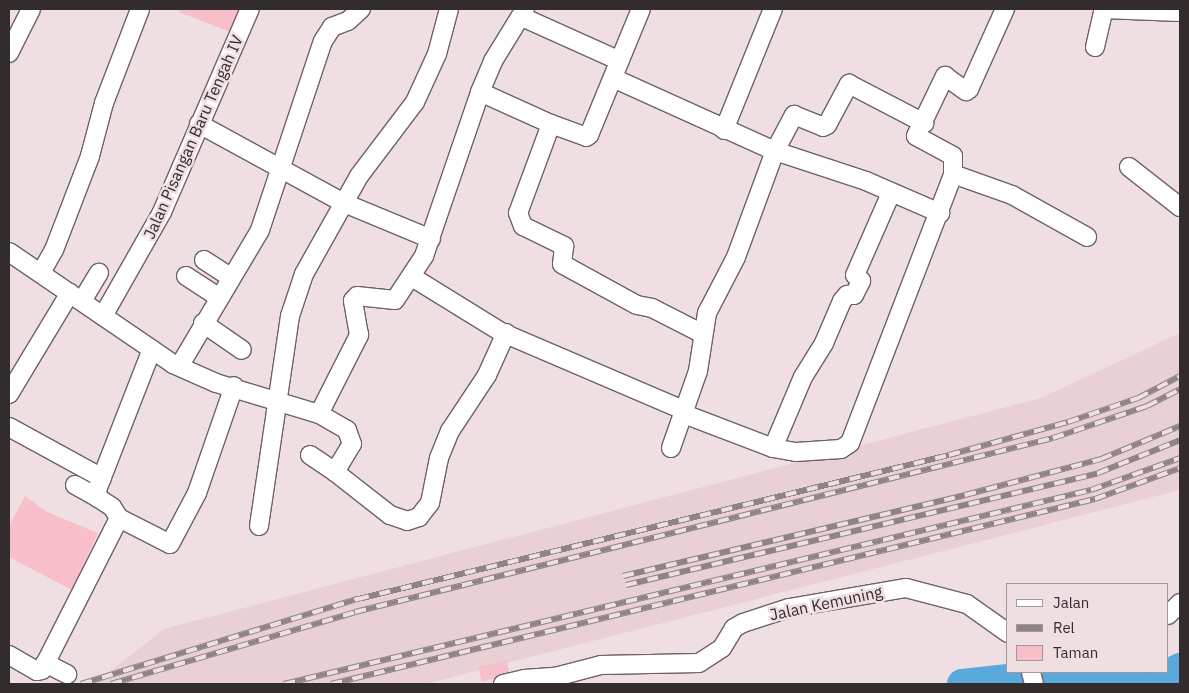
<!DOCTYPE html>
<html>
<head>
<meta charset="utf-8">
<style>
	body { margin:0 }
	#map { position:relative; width:1189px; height:693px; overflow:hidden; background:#efdfe2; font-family:"IBM Plex Sans",sans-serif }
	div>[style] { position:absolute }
	.built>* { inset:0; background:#e8d0d4 }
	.green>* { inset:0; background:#f8bec9; transform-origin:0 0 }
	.river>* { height:30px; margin:-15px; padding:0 15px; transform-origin:15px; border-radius:15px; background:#5aa9dc }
	.roads { filter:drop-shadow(1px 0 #6f6163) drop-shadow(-1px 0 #6f6163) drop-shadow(0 1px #6f6163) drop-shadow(0 -1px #6f6163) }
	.street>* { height:18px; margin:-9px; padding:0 9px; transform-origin:9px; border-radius:9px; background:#fff }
	.rail>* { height:5.5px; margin-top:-2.75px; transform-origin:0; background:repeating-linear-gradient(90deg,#efdfe2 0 11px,#8e8385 0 22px); box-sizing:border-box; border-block:1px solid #8e8385 }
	span { translate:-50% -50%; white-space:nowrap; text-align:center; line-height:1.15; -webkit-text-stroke:5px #efdfe2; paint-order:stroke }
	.street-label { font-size:16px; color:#322c2d }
	.frame { position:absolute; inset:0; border:10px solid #322c2d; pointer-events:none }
	.legend { position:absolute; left:1006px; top:583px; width:162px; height:90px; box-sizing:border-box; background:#efdfe2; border:1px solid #a3979a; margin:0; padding:6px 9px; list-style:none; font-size:15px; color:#322c2d }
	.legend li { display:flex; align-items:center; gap:10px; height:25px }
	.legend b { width:25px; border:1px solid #a3979a }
</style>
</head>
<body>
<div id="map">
	<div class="built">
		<div style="clip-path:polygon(1180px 333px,1180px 490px,425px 684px,94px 684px,164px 629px,1041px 398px)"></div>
	</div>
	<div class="green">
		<div style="clip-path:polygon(181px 9px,239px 9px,230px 32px,179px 12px)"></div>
		<div style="clip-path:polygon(25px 496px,47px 512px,98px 533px,72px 590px,9px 557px,9px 526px)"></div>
		<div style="left:507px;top:661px;width:15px;height:29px;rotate:79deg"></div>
	</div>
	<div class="river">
		<div style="left:962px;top:684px;width:103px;rotate:-6.2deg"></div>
		<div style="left:1064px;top:673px;width:95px;rotate:3.6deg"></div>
		<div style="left:1159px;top:679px;width:24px;rotate:-28deg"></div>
	</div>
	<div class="roads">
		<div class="street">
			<div style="left:1103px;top:9px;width:77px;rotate:2.2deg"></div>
			<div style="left:522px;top:17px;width:107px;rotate:24.2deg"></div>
			<div style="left:1095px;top:47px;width:39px;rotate:-77deg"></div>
			<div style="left:9px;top:53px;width:49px;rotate:-63.4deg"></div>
			<div style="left:613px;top:78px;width:178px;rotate:24.3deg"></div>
			<div style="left:775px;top:151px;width:41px;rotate:-62.2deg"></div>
			<div style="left:794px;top:115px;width:31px;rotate:22deg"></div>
			<div style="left:823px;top:127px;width:4px;rotate:-27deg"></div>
			<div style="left:827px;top:125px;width:47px;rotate:-61.8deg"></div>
			<div style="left:849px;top:84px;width:85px;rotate:27.5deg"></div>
			<div style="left:480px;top:92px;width:78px;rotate:24.3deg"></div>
			<div style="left:551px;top:124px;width:95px;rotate:110.3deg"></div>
			<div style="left:518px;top:213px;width:14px;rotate:69deg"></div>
			<div style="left:523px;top:226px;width:46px;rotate:26deg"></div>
			<div style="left:564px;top:246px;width:18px;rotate:96deg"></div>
			<div style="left:562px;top:264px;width:85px;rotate:28.7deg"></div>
			<div style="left:637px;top:305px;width:15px;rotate:11deg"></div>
			<div style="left:652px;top:308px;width:55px;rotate:27deg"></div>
			<div style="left:199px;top:124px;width:165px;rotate:28.6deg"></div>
			<div style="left:344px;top:203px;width:94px;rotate:22.5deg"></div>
			<div style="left:551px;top:124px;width:37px;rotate:20deg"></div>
			<div style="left:586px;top:137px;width:4px;rotate:-34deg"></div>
			<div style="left:589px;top:135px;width:136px;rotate:-67.6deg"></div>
			<div style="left:724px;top:130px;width:131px;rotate:-68deg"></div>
			<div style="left:1129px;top:167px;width:65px;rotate:38.1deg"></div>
			<div style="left:953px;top:174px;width:63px;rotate:19.6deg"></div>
			<div style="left:1012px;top:195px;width:86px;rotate:29.2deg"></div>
			<div style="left:9px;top:252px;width:199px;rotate:34.3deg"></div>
			<div style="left:173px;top:364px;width:47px;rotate:23.8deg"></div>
			<div style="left:216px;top:383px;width:108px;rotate:16.8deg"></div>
			<div style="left:319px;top:414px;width:89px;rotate:-63.1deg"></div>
			<div style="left:359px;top:335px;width:35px;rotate:-100deg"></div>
			<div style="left:353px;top:301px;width:6px;rotate:-51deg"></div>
			<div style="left:357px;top:296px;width:38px;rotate:6deg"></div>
			<div style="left:395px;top:300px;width:53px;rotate:-56.6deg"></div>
			<div style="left:424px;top:256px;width:173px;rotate:-71.1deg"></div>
			<div style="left:480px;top:92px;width:34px;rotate:-67deg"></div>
			<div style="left:493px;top:61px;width:61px;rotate:-58.4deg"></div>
			<div style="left:204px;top:260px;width:31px;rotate:33deg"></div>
			<div style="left:41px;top:273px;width:26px;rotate:-61deg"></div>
			<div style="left:54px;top:250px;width:101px;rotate:-69deg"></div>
			<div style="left:90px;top:156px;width:55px;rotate:-75.2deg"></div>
			<div style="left:104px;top:103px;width:101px;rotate:-69deg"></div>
			<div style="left:186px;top:276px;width:38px;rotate:33deg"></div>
			<div style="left:412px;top:277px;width:105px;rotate:31.7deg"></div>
			<div style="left:501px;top:332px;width:200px;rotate:23.2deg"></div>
			<div style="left:82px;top:301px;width:33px;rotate:-59deg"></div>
			<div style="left:103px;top:316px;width:120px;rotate:-60.4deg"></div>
			<div style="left:162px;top:212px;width:221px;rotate:-66.6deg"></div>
			<div style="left:203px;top:323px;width:47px;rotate:34.7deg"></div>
			<div style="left:180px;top:365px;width:157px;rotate:-59.3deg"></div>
			<div style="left:260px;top:230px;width:199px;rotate:-71.6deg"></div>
			<div style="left:323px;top:41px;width:17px;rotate:-57deg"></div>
			<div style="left:332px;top:27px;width:17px;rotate:-21deg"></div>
			<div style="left:348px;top:21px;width:18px;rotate:-43deg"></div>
			<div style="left:9px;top:394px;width:118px;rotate:-58.9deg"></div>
			<div style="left:684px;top:414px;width:95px;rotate:20.9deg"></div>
			<div style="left:773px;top:448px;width:23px;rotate:10deg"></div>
			<div style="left:796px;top:452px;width:45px;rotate:-3.8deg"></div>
			<div style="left:841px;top:449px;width:11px;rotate:-34deg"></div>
			<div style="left:850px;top:443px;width:288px;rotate:-69deg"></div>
			<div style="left:953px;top:174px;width:18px;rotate:-90deg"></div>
			<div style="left:953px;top:156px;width:42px;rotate:-151.6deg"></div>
			<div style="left:916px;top:136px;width:67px;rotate:-64.2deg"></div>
			<div style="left:945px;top:76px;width:26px;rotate:36deg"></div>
			<div style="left:966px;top:91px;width:4px;rotate:-34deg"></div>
			<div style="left:969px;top:89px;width:88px;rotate:-65.8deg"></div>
			<div style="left:9px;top:427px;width:106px;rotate:28.7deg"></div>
			<div style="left:671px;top:448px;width:82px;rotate:-70.7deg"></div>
			<div style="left:698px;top:371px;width:59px;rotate:-81.2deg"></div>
			<div style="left:707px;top:313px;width:63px;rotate:-62.6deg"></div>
			<div style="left:736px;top:257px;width:113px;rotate:-69.8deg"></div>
			<div style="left:775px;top:151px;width:96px;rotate:18.2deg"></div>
			<div style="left:866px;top:181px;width:81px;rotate:23.4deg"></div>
			<div style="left:773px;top:448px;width:77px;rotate:-67.1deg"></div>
			<div style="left:803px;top:377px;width:40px;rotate:-58deg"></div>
			<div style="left:824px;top:343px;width:46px;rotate:-66.8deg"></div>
			<div style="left:842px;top:301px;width:8px;rotate:-50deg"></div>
			<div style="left:847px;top:295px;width:7px"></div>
			<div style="left:854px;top:295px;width:16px;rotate:-63deg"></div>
			<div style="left:861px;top:281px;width:8px;rotate:-135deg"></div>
			<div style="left:855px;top:275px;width:90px;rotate:-66.3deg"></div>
			<div style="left:310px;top:455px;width:30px;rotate:34deg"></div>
			<div style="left:335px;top:472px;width:33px;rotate:-59deg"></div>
			<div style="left:352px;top:444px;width:15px;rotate:-110deg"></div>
			<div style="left:347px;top:430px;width:32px;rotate:-150deg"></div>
			<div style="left:335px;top:472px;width:70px;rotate:38deg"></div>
			<div style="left:390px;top:515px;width:18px;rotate:19deg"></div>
			<div style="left:407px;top:521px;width:13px;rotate:-18deg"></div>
			<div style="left:419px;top:517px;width:18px;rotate:-52deg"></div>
			<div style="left:430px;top:503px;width:46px;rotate:-78.7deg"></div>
			<div style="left:439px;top:458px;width:29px;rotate:-68deg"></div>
			<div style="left:450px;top:431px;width:67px;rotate:-56.5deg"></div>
			<div style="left:487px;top:375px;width:46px;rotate:-65.7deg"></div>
			<div style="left:75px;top:485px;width:26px;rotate:29deg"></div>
			<div style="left:119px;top:518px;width:57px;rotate:27deg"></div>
			<div style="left:170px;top:544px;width:58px;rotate:-62.1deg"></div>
			<div style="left:197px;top:493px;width:113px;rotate:-70.9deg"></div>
			<div style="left:119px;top:518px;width:13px;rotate:-122deg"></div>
			<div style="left:112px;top:507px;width:17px;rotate:-147deg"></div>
			<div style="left:98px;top:498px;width:8px;rotate:-97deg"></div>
			<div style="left:97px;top:490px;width:151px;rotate:-68.7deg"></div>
			<div style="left:259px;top:526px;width:212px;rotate:-81.6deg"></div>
			<div style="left:290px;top:316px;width:44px;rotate:-71.6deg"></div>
			<div style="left:304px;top:274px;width:112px;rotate:-60.7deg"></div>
			<div style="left:359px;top:176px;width:93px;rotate:-52.9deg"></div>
			<div style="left:415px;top:102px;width:53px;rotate:-65.4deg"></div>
			<div style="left:437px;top:54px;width:47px;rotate:-75.1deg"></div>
			<div style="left:1168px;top:615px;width:17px;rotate:-45deg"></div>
			<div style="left:9px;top:655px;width:32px;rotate:30deg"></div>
			<div style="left:37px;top:671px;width:5px;rotate:-11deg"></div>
			<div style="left:42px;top:670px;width:170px;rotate:-63.1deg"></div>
			<div style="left:45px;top:663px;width:25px;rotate:27deg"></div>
			<div style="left:1031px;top:672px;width:12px;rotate:76deg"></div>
			<div style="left:503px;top:684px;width:22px;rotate:-13deg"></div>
			<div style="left:524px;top:679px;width:31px;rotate:-4deg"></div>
			<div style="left:555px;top:677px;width:48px;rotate:-14.6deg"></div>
			<div style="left:601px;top:665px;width:98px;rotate:-1.2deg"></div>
			<div style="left:699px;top:663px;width:27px;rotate:-33deg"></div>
			<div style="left:722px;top:648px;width:23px;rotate:-59deg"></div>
			<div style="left:734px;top:628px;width:10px;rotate:-29deg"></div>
			<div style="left:743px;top:623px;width:48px;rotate:-18.1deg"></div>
			<div style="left:789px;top:608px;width:119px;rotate:-9.7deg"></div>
			<div style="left:906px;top:588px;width:63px;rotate:14.7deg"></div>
			<div style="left:967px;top:604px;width:50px;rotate:35.3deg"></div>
		</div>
	</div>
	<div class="rail">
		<div style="left:623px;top:576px;width:351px;rotate:-13.3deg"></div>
		<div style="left:965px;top:495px;width:141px;rotate:-14.8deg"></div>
		<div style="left:1101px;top:459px;width:86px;rotate:-22.7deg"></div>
		<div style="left:626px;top:585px;width:485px;rotate:-13.3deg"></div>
		<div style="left:1098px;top:473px;width:88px;rotate:-21.9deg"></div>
		<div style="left:81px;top:684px;width:290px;rotate:-17.1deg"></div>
		<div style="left:358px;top:599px;width:608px;rotate:-13.69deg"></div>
		<div style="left:949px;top:455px;width:123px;rotate:-15.5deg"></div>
		<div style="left:1068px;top:422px;width:74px;rotate:-18.9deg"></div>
		<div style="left:1138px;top:398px;width:47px;rotate:-27.6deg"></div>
		<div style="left:111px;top:684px;width:254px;rotate:-16.4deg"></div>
		<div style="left:355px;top:612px;width:719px;rotate:-14deg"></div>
		<div style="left:1053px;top:438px;width:99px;rotate:-18.8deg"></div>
		<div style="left:1147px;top:406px;width:37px;rotate:-27deg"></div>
		<div style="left:284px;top:684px;width:830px;rotate:-13.52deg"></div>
		<div style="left:1091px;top:490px;width:95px;rotate:-19.8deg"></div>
		<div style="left:331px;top:684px;width:786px;rotate:-13.61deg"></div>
		<div style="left:1095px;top:499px;width:90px;rotate:-20deg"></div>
	</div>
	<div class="street-label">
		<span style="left:193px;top:137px;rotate:-66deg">Jalan Pisangan Baru Tengah IV</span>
		<span style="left:826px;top:603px;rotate:-12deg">Jalan Kemuning</span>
	</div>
	<div class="frame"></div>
	<ul class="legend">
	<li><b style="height:6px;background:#fff"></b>Jalan</li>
	<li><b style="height:6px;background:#8e8385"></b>Rel</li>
	<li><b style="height:14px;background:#f8bec9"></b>Taman</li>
	</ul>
</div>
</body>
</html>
